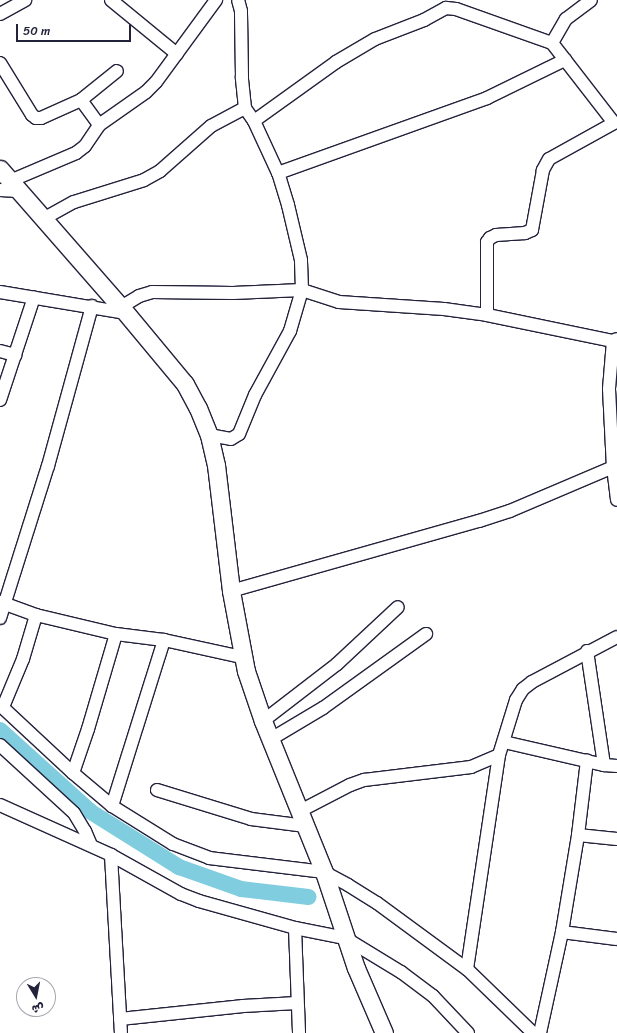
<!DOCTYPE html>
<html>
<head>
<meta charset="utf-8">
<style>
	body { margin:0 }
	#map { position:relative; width:617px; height:1033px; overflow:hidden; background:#fff; font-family:Sriracha,"Playpen Sans Arabic",sans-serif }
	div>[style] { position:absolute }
	.canal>* { height:16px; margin:-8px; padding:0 8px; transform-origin:8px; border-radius:8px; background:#80cddf }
	.roads { filter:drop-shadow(1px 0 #22223b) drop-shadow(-1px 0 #22223b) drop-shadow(0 1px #22223b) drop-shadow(0 -1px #22223b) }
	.minor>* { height:12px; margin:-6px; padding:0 6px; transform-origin:6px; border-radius:6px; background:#fff }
	.secondary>* { height:17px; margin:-8.5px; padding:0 8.5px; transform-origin:8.5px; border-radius:8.5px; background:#fff }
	span { translate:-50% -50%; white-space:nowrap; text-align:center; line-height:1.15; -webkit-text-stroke:3px #fff; paint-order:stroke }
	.north { position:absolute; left:16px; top:977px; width:40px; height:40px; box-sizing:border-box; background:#fff; border:1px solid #a7a7b1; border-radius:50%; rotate:170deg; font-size:11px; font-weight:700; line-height:16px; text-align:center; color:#22223b }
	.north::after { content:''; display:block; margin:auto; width:14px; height:18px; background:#22223b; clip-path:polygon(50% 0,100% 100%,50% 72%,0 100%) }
	.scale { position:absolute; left:16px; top:24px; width:115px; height:18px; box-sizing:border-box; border:2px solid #22223b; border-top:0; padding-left:5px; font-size:12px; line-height:14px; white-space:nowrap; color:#22223b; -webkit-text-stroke:3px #fff; paint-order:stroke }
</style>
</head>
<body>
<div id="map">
	<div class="canal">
		<div style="left:0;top:730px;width:122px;rotate:42deg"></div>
		<div style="left:91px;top:812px;width:104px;rotate:32deg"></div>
		<div style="left:179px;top:867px;width:66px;rotate:19.5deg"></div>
		<div style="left:241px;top:889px;width:68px;rotate:6.7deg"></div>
	</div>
	<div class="roads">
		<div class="minor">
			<div style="left:111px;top:0;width:85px;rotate:39.3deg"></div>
			<div style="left:0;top:14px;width:29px;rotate:-29deg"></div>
			<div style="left:552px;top:43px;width:28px;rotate:-60deg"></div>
			<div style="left:566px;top:19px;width:31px;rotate:-37deg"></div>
			<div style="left:0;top:63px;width:61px;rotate:58.4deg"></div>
			<div style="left:32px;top:115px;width:5px;rotate:37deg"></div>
			<div style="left:36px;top:118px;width:5px"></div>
			<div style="left:41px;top:118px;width:44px;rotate:-24.2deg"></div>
			<div style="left:81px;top:100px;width:46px;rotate:-38.9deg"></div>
			<div style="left:81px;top:100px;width:31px;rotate:54deg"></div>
			<div style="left:254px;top:121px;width:101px;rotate:-35.7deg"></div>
			<div style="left:336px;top:62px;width:45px;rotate:-30.5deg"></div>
			<div style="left:375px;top:39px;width:53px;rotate:-21.2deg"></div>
			<div style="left:424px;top:20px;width:25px;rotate:-29deg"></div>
			<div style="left:446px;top:8px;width:10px;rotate:6deg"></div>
			<div style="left:456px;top:9px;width:102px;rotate:19.5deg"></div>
			<div style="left:552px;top:43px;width:101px;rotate:52.2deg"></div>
			<div style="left:614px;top:123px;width:74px;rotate:151deg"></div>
			<div style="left:549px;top:159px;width:13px;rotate:119deg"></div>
			<div style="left:543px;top:170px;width:61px;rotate:100.4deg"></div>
			<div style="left:532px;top:230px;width:8px;rotate:157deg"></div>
			<div style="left:525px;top:233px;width:29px;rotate:176deg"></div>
			<div style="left:496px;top:235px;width:7px;rotate:153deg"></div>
			<div style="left:490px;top:238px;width:5px;rotate:127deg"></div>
			<div style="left:487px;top:242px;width:73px;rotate:90deg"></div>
			<div style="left:278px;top:173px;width:222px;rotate:-19.7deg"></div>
			<div style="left:487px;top:98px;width:87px;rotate:-26deg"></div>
			<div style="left:10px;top:181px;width:72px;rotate:-23deg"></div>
			<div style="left:76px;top:153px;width:11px;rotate:-38deg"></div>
			<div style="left:85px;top:146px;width:25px;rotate:-56deg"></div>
			<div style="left:99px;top:125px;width:57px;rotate:-35.1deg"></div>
			<div style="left:146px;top:92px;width:14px;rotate:-45deg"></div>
			<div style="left:156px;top:82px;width:102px;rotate:-53.8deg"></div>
			<div style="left:0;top:190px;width:18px;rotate:3deg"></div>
			<div style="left:43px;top:219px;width:35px;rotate:-29deg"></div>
			<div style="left:74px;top:202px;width:73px;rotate:-17.4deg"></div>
			<div style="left:144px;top:180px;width:18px;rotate:-29deg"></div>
			<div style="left:160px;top:171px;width:68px;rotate:-41.4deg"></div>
			<div style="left:211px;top:126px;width:38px;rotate:-28deg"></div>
			<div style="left:0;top:292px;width:128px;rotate:9.5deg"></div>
			<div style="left:121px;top:307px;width:21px;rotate:-31deg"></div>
			<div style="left:139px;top:296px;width:14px;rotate:-17deg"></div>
			<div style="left:152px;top:292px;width:81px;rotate:0.7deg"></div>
			<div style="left:233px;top:293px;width:69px;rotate:-2.5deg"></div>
			<div style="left:302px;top:290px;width:39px;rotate:18deg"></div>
			<div style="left:339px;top:302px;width:105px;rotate:3.8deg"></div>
			<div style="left:444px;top:309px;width:43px;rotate:7.9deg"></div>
			<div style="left:487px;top:315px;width:129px;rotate:11.7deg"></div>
			<div style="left:613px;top:341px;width:4px;rotate:-27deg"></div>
			<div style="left:613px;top:341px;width:48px;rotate:94.8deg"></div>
			<div style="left:609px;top:389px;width:78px;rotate:87.1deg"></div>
			<div style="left:613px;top:467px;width:33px;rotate:83deg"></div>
			<div style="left:0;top:351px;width:16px;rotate:15deg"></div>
			<div style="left:0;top:400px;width:108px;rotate:-71.7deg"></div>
			<div style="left:209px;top:435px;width:22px;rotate:10deg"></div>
			<div style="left:231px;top:439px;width:9px;rotate:-32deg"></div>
			<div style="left:239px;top:434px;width:42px;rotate:-67.7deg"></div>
			<div style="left:255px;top:395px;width:73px;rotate:-61.3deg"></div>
			<div style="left:290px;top:331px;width:43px;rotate:-73.7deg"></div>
			<div style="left:302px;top:290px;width:30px;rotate:-92deg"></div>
			<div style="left:301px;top:260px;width:57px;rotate:-103.3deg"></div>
			<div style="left:288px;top:205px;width:34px;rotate:-107deg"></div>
			<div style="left:278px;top:173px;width:57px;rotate:-114.8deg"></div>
			<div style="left:254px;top:121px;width:16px;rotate:-125deg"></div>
			<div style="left:245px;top:108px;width:31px;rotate:-96deg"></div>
			<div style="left:242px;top:77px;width:66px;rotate:-90.9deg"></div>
			<div style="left:241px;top:11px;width:11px;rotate:-105deg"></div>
			<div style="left:231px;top:591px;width:258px;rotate:-15.8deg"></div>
			<div style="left:479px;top:521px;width:33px;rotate:-18deg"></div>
			<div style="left:510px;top:511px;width:112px;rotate:-23.1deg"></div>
			<div style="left:0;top:602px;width:38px;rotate:20deg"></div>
			<div style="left:36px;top:615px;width:82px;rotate:13.4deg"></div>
			<div style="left:116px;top:634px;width:48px;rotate:7.1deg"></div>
			<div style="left:164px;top:640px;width:80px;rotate:12.3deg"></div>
			<div style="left:0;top:618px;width:159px;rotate:-72.5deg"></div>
			<div style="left:48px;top:466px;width:166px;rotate:-74.6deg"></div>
			<div style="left:587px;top:651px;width:115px;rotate:81.5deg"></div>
			<div style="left:0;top:705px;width:100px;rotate:43deg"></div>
			<div style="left:73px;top:773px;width:51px;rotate:40.2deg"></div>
			<div style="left:112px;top:806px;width:72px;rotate:31.9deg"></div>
			<div style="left:173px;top:844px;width:39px;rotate:21deg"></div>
			<div style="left:209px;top:858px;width:116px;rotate:6.9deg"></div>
			<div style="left:324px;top:872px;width:27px;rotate:28deg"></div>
			<div style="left:348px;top:885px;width:34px;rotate:32deg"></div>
			<div style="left:377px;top:903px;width:112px;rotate:36.3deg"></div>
			<div style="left:467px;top:969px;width:92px;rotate:44.1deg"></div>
			<div style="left:3px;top:707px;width:52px;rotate:-67.4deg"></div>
			<div style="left:23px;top:659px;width:46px;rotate:-73.5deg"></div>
			<div style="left:263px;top:721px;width:93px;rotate:-37.6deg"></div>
			<div style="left:337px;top:664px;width:83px;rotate:-43.1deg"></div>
			<div style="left:271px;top:739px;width:61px;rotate:-30.8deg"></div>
			<div style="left:323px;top:708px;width:127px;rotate:-35.7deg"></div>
			<div style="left:504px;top:742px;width:103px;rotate:13deg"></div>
			<div style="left:604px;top:765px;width:13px;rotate:4deg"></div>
			<div style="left:0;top:745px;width:100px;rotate:42.6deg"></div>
			<div style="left:74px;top:813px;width:21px;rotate:59deg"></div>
			<div style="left:85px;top:831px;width:15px;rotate:67deg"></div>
			<div style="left:73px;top:773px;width:46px;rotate:-71.2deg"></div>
			<div style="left:88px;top:729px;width:99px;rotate:-73.6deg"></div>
			<div style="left:157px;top:790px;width:98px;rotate:17.1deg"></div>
			<div style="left:251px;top:819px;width:55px;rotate:7.3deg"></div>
			<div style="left:0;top:805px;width:122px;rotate:24.2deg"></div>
			<div style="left:111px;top:855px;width:80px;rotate:29.1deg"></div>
			<div style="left:181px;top:894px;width:19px;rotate:21deg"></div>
			<div style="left:199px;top:901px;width:100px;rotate:15.7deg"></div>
			<div style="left:295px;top:928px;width:51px;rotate:11.3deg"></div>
			<div style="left:345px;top:938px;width:66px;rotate:31.3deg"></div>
			<div style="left:401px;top:972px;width:40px;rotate:37deg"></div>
			<div style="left:433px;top:996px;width:51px;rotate:46.6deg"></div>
			<div style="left:112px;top:806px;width:174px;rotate:-72.6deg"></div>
			<div style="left:300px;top:811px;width:56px;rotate:-27.5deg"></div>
			<div style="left:350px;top:785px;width:15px;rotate:-20deg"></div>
			<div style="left:364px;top:780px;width:108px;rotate:-6.9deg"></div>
			<div style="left:471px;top:767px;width:30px;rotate:-23deg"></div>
			<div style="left:578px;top:835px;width:39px;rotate:6deg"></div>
			<div style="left:111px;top:855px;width:178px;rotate:86.8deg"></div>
			<div style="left:295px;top:928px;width:105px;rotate:87.8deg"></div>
			<div style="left:562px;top:932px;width:55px;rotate:7.3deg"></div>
			<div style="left:467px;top:969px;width:216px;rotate:-81.5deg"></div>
			<div style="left:499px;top:755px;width:58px;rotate:-72.8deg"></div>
			<div style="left:516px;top:700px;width:13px;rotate:-58deg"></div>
			<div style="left:523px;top:689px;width:11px;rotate:-38deg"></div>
			<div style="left:532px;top:682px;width:96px;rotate:-27.9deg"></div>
			<div style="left:120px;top:1019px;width:124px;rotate:-6deg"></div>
			<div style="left:243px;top:1006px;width:54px;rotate:-3.2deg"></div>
			<div style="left:540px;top:1033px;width:103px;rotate:-77.7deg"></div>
			<div style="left:562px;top:932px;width:98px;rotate:-80.6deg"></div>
			<div style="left:578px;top:835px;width:75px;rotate:-83.1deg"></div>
		</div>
		<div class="secondary">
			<div style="left:0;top:169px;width:184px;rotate:48.8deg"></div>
			<div style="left:121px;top:307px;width:100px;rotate:50.3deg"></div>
			<div style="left:185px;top:384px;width:27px;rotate:62deg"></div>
			<div style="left:198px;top:408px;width:29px;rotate:68deg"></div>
			<div style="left:209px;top:435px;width:31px;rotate:77deg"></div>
			<div style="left:216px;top:465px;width:127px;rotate:83.2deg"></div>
			<div style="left:231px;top:591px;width:81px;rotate:79.4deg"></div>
			<div style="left:246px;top:671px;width:53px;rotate:71.2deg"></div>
			<div style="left:263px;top:721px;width:163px;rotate:68deg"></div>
			<div style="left:324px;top:872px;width:101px;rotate:71.6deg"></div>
			<div style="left:356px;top:968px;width:71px;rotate:66.7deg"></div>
		</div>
	</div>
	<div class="north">ش</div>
	<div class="scale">50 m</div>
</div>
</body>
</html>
